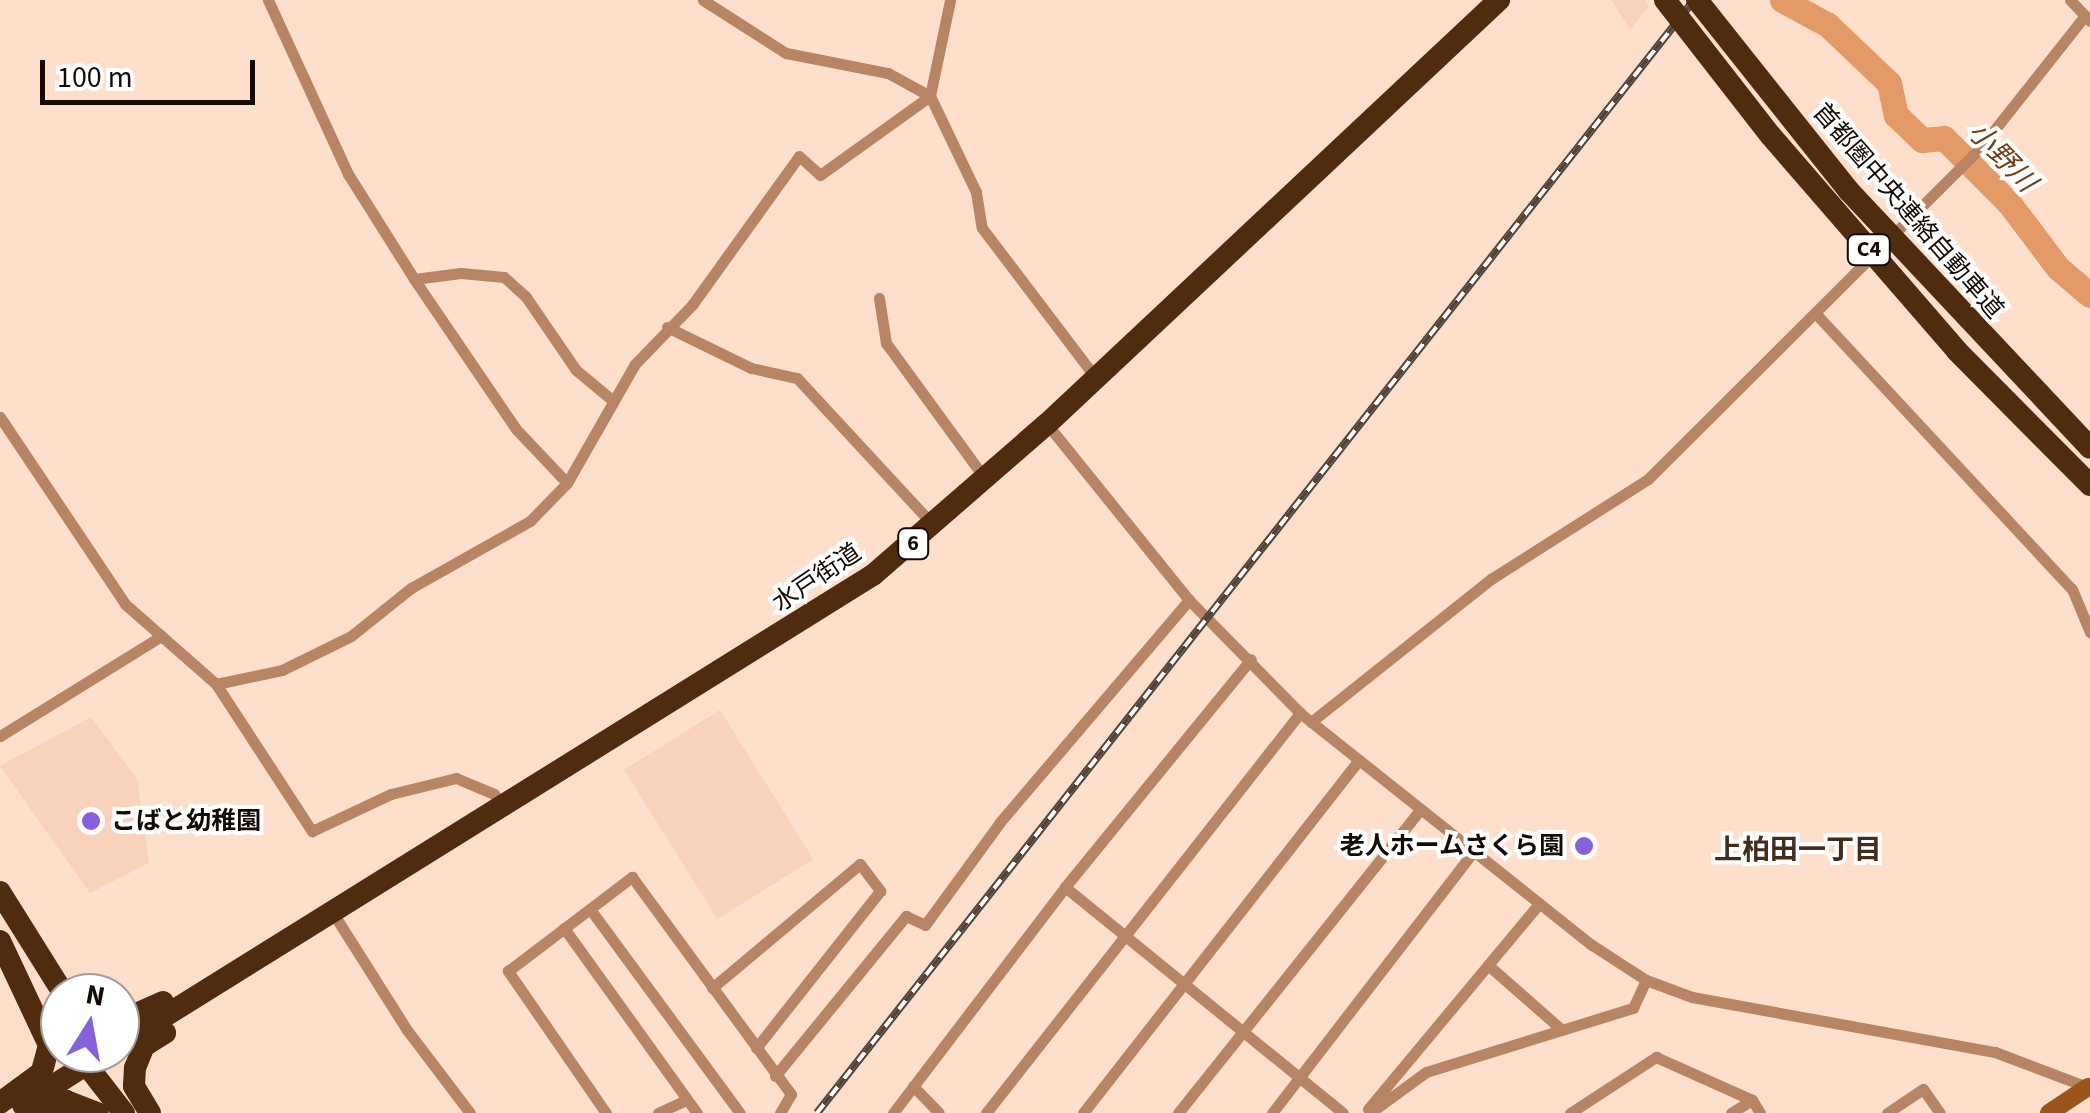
<!DOCTYPE html>
<html>
<head>
<meta charset="utf-8">
<style>
	body { margin:0 }
	#map { position:relative; width:2090px; height:1113px; overflow:hidden; background:#fedfcc; font-family:"Source Sans 3","Noto Sans JP",sans-serif }
	div>[style] { position:absolute }
	.built>* { inset:0; background:#f8d2bb; transform-origin:0 0 }
	.river>* { height:25px; margin:-12.5px; padding:0 12.5px; transform-origin:12.5px; border-radius:12.5px; background:#e49a67 }
	.street>* { height:11px; margin:-5.5px; padding:0 5.5px; transform-origin:5.5px; border-radius:5.5px; background:#b78564 }
	.secondary>* { height:18px; margin:-9px; padding:0 9px; transform-origin:9px; border-radius:9px; background:#9b541a }
	.highway>* { height:22px; margin:-11px; padding:0 11px; transform-origin:11px; border-radius:11px; background:#502b0e }
	.rail>* { height:8px; margin-top:-4px; transform-origin:0; background:repeating-linear-gradient(90deg,#fff 0 11px,#53443a 0 22px); box-sizing:border-box; border-block:2px solid #53443a }
	.highway-bridge>* { height:22px; margin:-11px; padding:0 11px; transform-origin:11px; border-radius:11px; background:#502b0e }
	.dots>* { width:28px; height:28px; translate:-50% -50%; box-sizing:border-box; border:5px solid #fff; border-radius:50% }
	span { translate:-50% -50%; white-space:nowrap; text-align:center; line-height:1.15; -webkit-text-stroke:8px #fff; paint-order:stroke }
	.shield-label span { padding:2px 8px; background:#fff; border:2px solid; border-radius:8px; -webkit-text-stroke-width:0 }
	.shield-label { font-size:22px; color:#150b05; font-weight:700 }
	.street-label { font-size:25px; color:#150b05 }
	.poi-label { font-size:25px; color:#150b05; font-weight:700 }
	.left { translate:0 -50%; text-align:left }
	.right { translate:-100% -50%; text-align:right }
	.water-label { font-size:28px; color:#72411c; font-style:italic }
	.neighbourhood-label { font-size:28px; color:#432c1c; font-weight:700 }
	.north { position:absolute; left:40px; top:973px; width:100px; height:100px; box-sizing:border-box; background:#fff; border:2px solid #a19d9b; border-radius:50%; rotate:11deg; font-size:28px; font-weight:700; line-height:40px; text-align:center; color:#150b05 }
	.north::after { content:''; display:block; margin:auto; width:35px; height:45px; background:#8661dc; clip-path:polygon(50% 0,100% 100%,50% 72%,0 100%) }
	.scale { position:absolute; left:40px; top:60px; width:215px; height:45px; box-sizing:border-box; border:5px solid #150b05; border-top:0; padding-left:12px; font-size:30px; line-height:35px; white-space:nowrap; color:#150b05; -webkit-text-stroke:8px #fff; paint-order:stroke }
</style>
</head>
<body>
<div id="map">
	<div class="built">
		<div style="clip-path:polygon(1611px 0,1645px 0,1649px 6px,1630px 30px)"></div>
		<div style="left:720px;top:710px;width:176px;height:113px;rotate:58deg"></div>
		<div style="clip-path:polygon(91px 717px,137px 779px,149px 863px,90px 893px,0 766px)"></div>
	</div>
	<div class="river">
		<div style="left:1782px;top:0;width:52px;rotate:28.5deg"></div>
		<div style="left:1828px;top:25px;width:84px;rotate:43.6deg"></div>
		<div style="left:1889px;top:83px;width:33px;rotate:78deg"></div>
		<div style="left:1896px;top:115px;width:36px;rotate:44deg"></div>
		<div style="left:1922px;top:140px;width:22px;rotate:-5deg"></div>
		<div style="left:1944px;top:138px;width:92px;rotate:45deg"></div>
		<div style="left:2009px;top:203px;width:81px;rotate:53deg"></div>
		<div style="left:2058px;top:268px;width:42px;rotate:40.2deg"></div>
	</div>
	<div class="street">
		<div style="left:268px;top:0;width:192px;rotate:65.3deg"></div>
		<div style="left:348px;top:174px;width:124px;rotate:57.8deg"></div>
		<div style="left:414px;top:279px;width:47px;rotate:-7.3deg"></div>
		<div style="left:461px;top:273px;width:43px;rotate:5.3deg"></div>
		<div style="left:504px;top:277px;width:30px;rotate:42deg"></div>
		<div style="left:526px;top:297px;width:88px;rotate:55.6deg"></div>
		<div style="left:576px;top:370px;width:47px;rotate:39.8deg"></div>
		<div style="left:703px;top:0;width:98px;rotate:32.6deg"></div>
		<div style="left:786px;top:53px;width:104px;rotate:11.1deg"></div>
		<div style="left:888px;top:73px;width:48px;rotate:28.7deg"></div>
		<div style="left:930px;top:96px;width:106px;rotate:64.4deg"></div>
		<div style="left:976px;top:192px;width:36px;rotate:81deg"></div>
		<div style="left:982px;top:228px;width:188px;rotate:52.8deg"></div>
		<div style="left:2070px;top:0;width:29px;rotate:46deg"></div>
		<div style="left:414px;top:279px;width:181px;rotate:55.8deg"></div>
		<div style="left:516px;top:429px;width:74px;rotate:46.6deg"></div>
		<div style="left:879px;top:298px;width:46px;rotate:81.2deg"></div>
		<div style="left:886px;top:343px;width:170px;rotate:53.9deg"></div>
		<div style="left:1817px;top:315px;width:374px;rotate:47.1deg"></div>
		<div style="left:2072px;top:589px;width:47px;rotate:67.3deg"></div>
		<div style="left:667px;top:327px;width:93px;rotate:26deg"></div>
		<div style="left:751px;top:368px;width:47px;rotate:12.3deg"></div>
		<div style="left:797px;top:378px;width:199px;rotate:47.2deg"></div>
		<div style="left:0;top:417px;width:225px;rotate:56.2deg"></div>
		<div style="left:125px;top:604px;width:121px;rotate:41.3deg"></div>
		<div style="left:216px;top:684px;width:176px;rotate:56.9deg"></div>
		<div style="left:312px;top:831px;width:87px;rotate:-25.1deg"></div>
		<div style="left:391px;top:794px;width:67px;rotate:-13.8deg"></div>
		<div style="left:456px;top:778px;width:41px;rotate:22.8deg"></div>
		<div style="left:494px;top:794px;width:18px;rotate:56deg"></div>
		<div style="left:1047px;top:424px;width:226px;rotate:51.1deg"></div>
		<div style="left:1189px;top:600px;width:158px;rotate:45.5deg"></div>
		<div style="left:1300px;top:713px;width:373px;rotate:38.5deg"></div>
		<div style="left:1592px;top:945px;width:64px;rotate:32.9deg"></div>
		<div style="left:1646px;top:980px;width:49px;rotate:20.3deg"></div>
		<div style="left:1692px;top:997px;width:308px;rotate:10.3deg"></div>
		<div style="left:1995px;top:1052px;width:102px;rotate:20.8deg"></div>
		<div style="left:216px;top:684px;width:67px;rotate:-12deg"></div>
		<div style="left:282px;top:670px;width:77px;rotate:-26.2deg"></div>
		<div style="left:351px;top:636px;width:77px;rotate:-38.7deg"></div>
		<div style="left:411px;top:588px;width:137px;rotate:-29.4deg"></div>
		<div style="left:530px;top:521px;width:53px;rotate:-45.8deg"></div>
		<div style="left:567px;top:483px;width:137px;rotate:-60.3deg"></div>
		<div style="left:635px;top:364px;width:82px;rotate:-46deg"></div>
		<div style="left:692px;top:305px;width:183px;rotate:-54.3deg"></div>
		<div style="left:799px;top:156px;width:28px;rotate:42deg"></div>
		<div style="left:820px;top:175px;width:135px;rotate:-35.7deg"></div>
		<div style="left:930px;top:96px;width:98px;rotate:-78.2deg"></div>
		<div style="left:1311px;top:722px;width:230px;rotate:-38.5deg"></div>
		<div style="left:1491px;top:579px;width:186px;rotate:-32.5deg"></div>
		<div style="left:1648px;top:479px;width:469px;rotate:-44.9deg"></div>
		<div style="left:1980px;top:148px;width:166px;rotate:-51.6deg"></div>
		<div style="left:0;top:736px;width:190px;rotate:-31.8deg"></div>
		<div style="left:1065px;top:887px;width:358px;rotate:39.1deg"></div>
		<div style="left:590px;top:909px;width:253px;rotate:53.7deg"></div>
		<div style="left:333px;top:913px;width:138px;rotate:57.7deg"></div>
		<div style="left:407px;top:1030px;width:104px;rotate:52.8deg"></div>
		<div style="left:564px;top:928px;width:228px;rotate:54.3deg"></div>
		<div style="left:1488px;top:965px;width:98px;rotate:41.3deg"></div>
		<div style="left:712px;top:988px;width:193px;rotate:-40deg"></div>
		<div style="left:860px;top:864px;width:34px;rotate:53deg"></div>
		<div style="left:880px;top:891px;width:200px;rotate:128.3deg"></div>
		<div style="left:775px;top:1076px;width:207px;rotate:-50.7deg"></div>
		<div style="left:906px;top:916px;width:21px;rotate:25deg"></div>
		<div style="left:925px;top:925px;width:127px;rotate:-53.9deg"></div>
		<div style="left:1000px;top:822px;width:292px;rotate:-49.6deg"></div>
		<div style="left:913px;top:1086px;width:37px;rotate:46deg"></div>
		<div style="left:1368px;top:1109px;width:266px;rotate:-50.2deg"></div>
		<div style="left:606px;top:1113px;width:173px;rotate:-124.6deg"></div>
		<div style="left:508px;top:971px;width:156px;rotate:-37.2deg"></div>
		<div style="left:632px;top:877px;width:269px;rotate:53.8deg"></div>
		<div style="left:791px;top:1094px;width:22px;rotate:120deg"></div>
		<div style="left:658px;top:1113px;width:31px;rotate:-25deg"></div>
		<div style="left:893px;top:1113px;width:284px;rotate:-52.7deg"></div>
		<div style="left:1065px;top:887px;width:294px;rotate:-50.8deg"></div>
		<div style="left:986px;top:1113px;width:509px;rotate:-51.87deg"></div>
		<div style="left:1083px;top:1113px;width:447px;rotate:-52deg"></div>
		<div style="left:1178px;top:1113px;width:388px;rotate:-51.4deg"></div>
		<div style="left:1272px;top:1113px;width:329px;rotate:-52.4deg"></div>
		<div style="left:1370px;top:1113px;width:69px;rotate:-36.2deg"></div>
		<div style="left:1426px;top:1072px;width:217px;rotate:-17.2deg"></div>
		<div style="left:1633px;top:1008px;width:31px;rotate:-65deg"></div>
		<div style="left:1570px;top:1113px;width:103px;rotate:-33.1deg"></div>
		<div style="left:1656px;top:1057px;width:105px;rotate:24.1deg"></div>
		<div style="left:1752px;top:1100px;width:15px;rotate:58deg"></div>
		<div style="left:1731px;top:1113px;width:25px;rotate:-32deg"></div>
		<div style="left:1887px;top:1113px;width:43px;rotate:-33.7deg"></div>
		<div style="left:1923px;top:1089px;width:29px;rotate:55deg"></div>
	</div>
	<div class="secondary">
		<div style="left:2049px;top:1113px;width:47px;rotate:-33.7deg"></div>
	</div>
	<div class="highway">
		<div style="left:0;top:892px;width:119px;rotate:58deg"></div>
		<div style="left:0;top:941px;width:115px;rotate:64.8deg"></div>
		<div style="left:49px;top:1045px;width:28px;rotate:105deg"></div>
		<div style="left:42px;top:1072px;width:52px;rotate:143.6deg"></div>
		<div style="left:120px;top:1021px;width:47px;rotate:-23.8deg"></div>
		<div style="left:120px;top:1044px;width:887px;rotate:-31.92deg"></div>
		<div style="left:873px;top:575px;width:230px;rotate:-41deg"></div>
		<div style="left:1047px;top:424px;width:620px;rotate:-43.17deg"></div>
		<div style="left:78px;top:1054px;width:75px;rotate:52.1deg"></div>
		<div style="left:23px;top:1105px;width:96px;rotate:-32.7deg"></div>
		<div style="left:39px;top:1113px;width:30px;rotate:-24deg"></div>
		<div style="left:66px;top:1101px;width:34px;rotate:21deg"></div>
		<div style="left:150px;top:1113px;width:31px;rotate:-121deg"></div>
		<div style="left:134px;top:1086px;width:18px;rotate:-87deg"></div>
		<div style="left:135px;top:1068px;width:24px;rotate:-68deg"></div>
		<div style="left:144px;top:1046px;width:25px;rotate:-32deg"></div>
	</div>
	<div class="rail">
		<div style="left:817px;top:1113px;width:1417px;rotate:-51.76deg"></div>
	</div>
	<div class="highway-bridge">
		<div style="left:1665px;top:0;width:172px;rotate:52.1deg"></div>
		<div style="left:1771px;top:136px;width:284px;rotate:49.1deg"></div>
		<div style="left:1957px;top:351px;width:189px;rotate:45.2deg"></div>
		<div style="left:1697px;top:0;width:244px;rotate:51.5deg"></div>
		<div style="left:1849px;top:191px;width:352px;rotate:46.8deg"></div>
	</div>
	<div class="dots">
		<div style="left:91px;top:821px;background:#8661dc"></div>
		<div style="left:1584px;top:846px;background:#8661dc"></div>
	</div>
	<div class="shield-label">
		<span style="left:1869px;top:250px">C4</span>
		<span style="left:913px;top:544px">6</span>
	</div>
	<div class="street-label">
		<span style="left:1908px;top:211px;rotate:49deg">首都圏中央連絡自動車道</span>
		<span style="left:817px;top:578px;rotate:-34deg">水戸街道</span>
	</div>
	<div class="poi-label">
		<span class="left" style="left:111px;top:821px">こばと幼稚園</span>
		<span class="right" style="left:1564px;top:846px">老人ホームさくら園</span>
	</div>
	<div class="water-label">
		<span style="left:2002px;top:157px;rotate:46deg">小野川</span>
	</div>
	<div class="neighbourhood-label">
		<span style="left:1798px;top:850px">上柏田一丁目</span>
	</div>
	<div class="north">N</div>
	<div class="scale">100 m</div>
</div>
</body>
</html>
